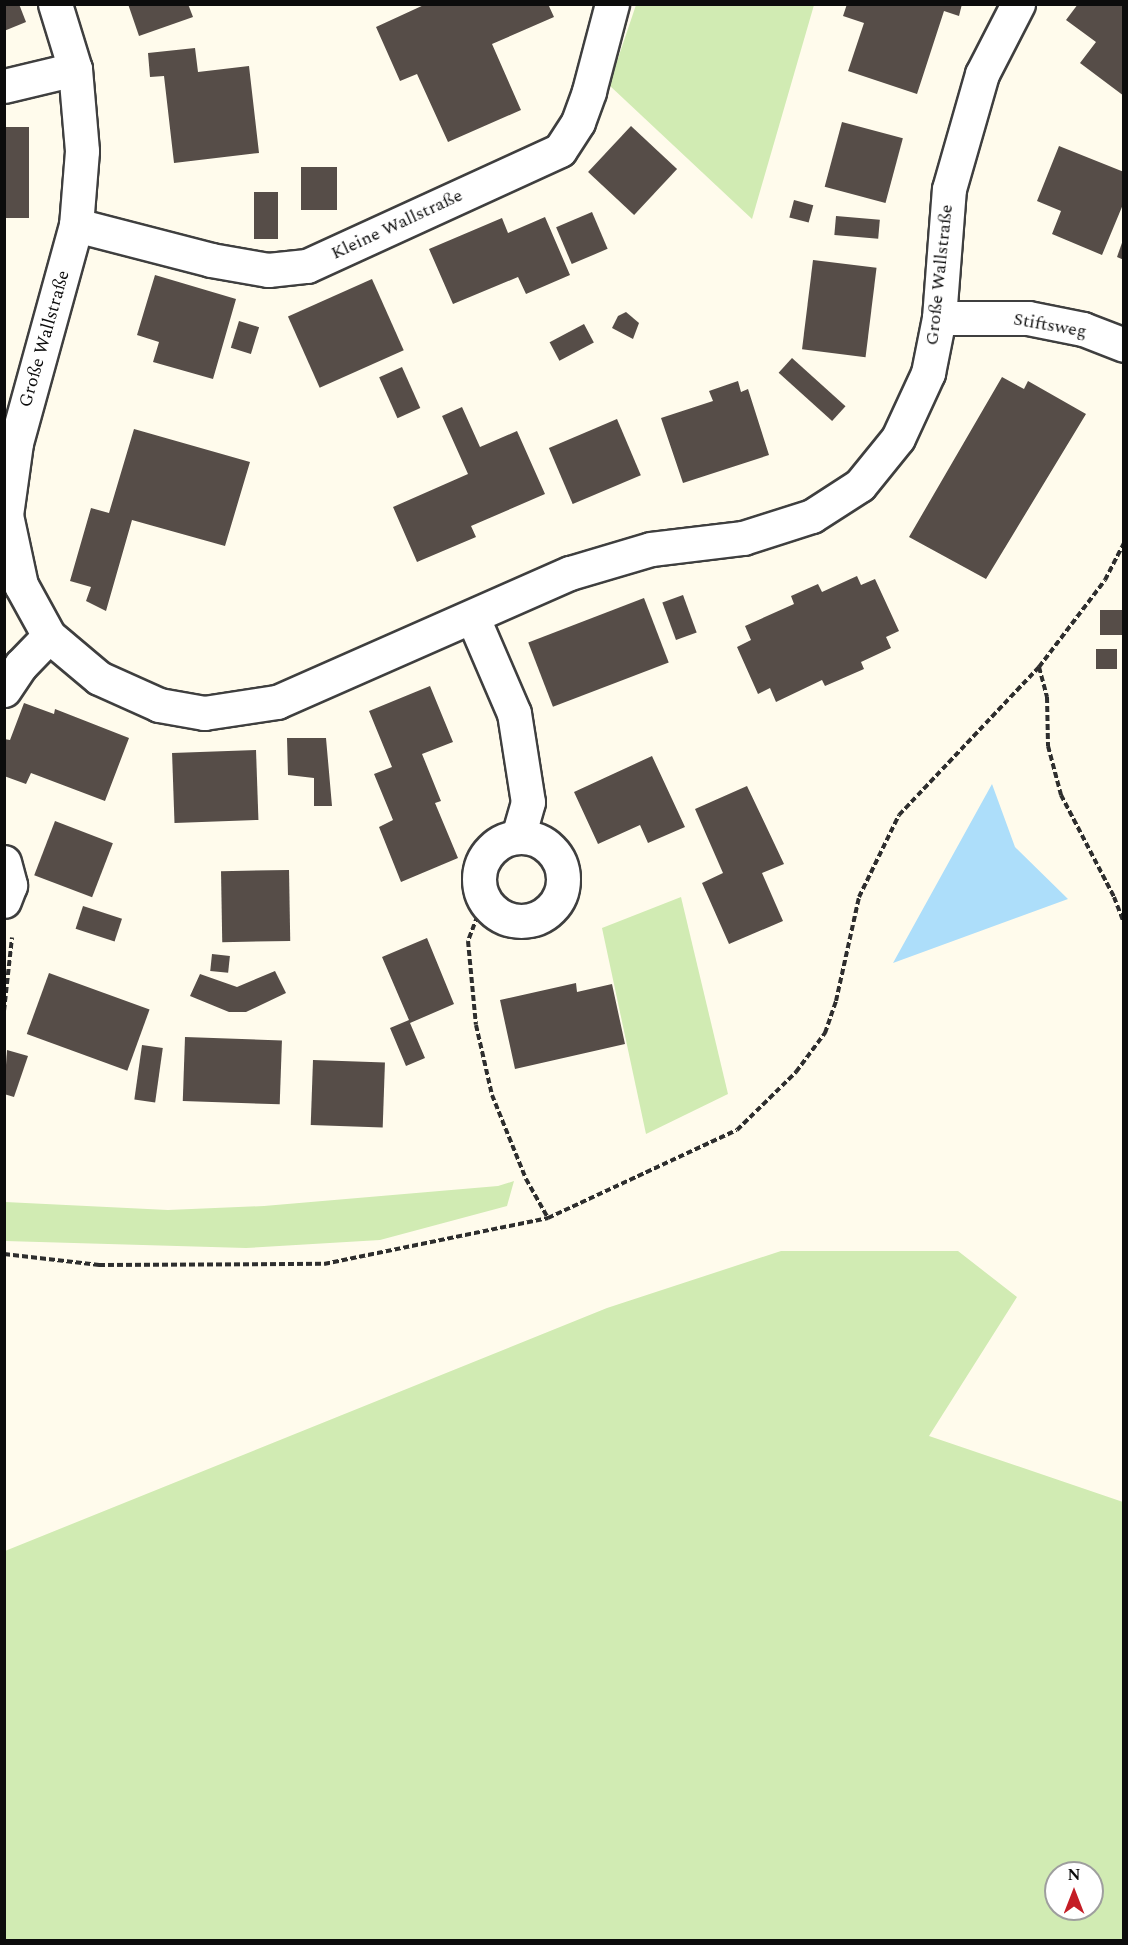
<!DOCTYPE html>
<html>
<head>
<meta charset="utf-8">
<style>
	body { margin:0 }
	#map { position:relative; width:1128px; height:1945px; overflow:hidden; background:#fffbec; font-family:Spectral,serif }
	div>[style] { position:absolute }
	.green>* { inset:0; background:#d1ebb3 }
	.water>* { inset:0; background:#addefa }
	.building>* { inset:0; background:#564d48; transform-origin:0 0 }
	.path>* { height:4px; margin-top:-2px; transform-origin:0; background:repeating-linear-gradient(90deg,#2e2e2e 0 6px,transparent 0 9px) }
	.roads { filter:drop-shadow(2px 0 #3f3f3f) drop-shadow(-2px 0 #3f3f3f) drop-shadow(0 2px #3f3f3f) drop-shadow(0 -2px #3f3f3f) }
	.minor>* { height:33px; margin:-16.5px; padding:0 16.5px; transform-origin:16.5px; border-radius:16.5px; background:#fff }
	.minor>.ring { margin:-16.5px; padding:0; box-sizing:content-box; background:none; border:33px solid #fff; border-radius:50% }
	span { translate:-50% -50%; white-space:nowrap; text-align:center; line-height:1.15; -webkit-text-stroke:6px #fff; paint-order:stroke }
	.street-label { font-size:18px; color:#0c0c0c }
	.frame { position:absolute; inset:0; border:6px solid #0c0c0c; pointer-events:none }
	.north { position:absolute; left:1044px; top:1861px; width:60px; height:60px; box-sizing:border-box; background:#fff; border:2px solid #9e9e9e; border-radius:50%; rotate:0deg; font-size:16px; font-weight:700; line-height:24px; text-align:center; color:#0c0c0c }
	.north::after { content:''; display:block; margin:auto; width:21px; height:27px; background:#c41d26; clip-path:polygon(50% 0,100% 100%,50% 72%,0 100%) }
</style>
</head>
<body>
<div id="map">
	<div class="green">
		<div style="clip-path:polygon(636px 5px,814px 5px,752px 219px,609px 85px)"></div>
		<div style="clip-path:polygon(681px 897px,728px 1094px,646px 1134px,602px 928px)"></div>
		<div style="clip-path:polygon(514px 1181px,507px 1206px,380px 1240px,246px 1248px,5px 1241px,5px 1202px,168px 1210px,264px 1206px,498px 1186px)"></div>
		<div style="clip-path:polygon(evenodd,781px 1251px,958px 1251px,1017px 1297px,929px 1436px,1123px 1502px,1123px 1940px,5px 1940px,5px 1551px,607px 1308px,781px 1251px,1056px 1873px,1092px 1873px,1092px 1909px,1056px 1909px,1056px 1873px)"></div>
	</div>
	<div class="water">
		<div style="clip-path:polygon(992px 784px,1015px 847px,1068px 899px,893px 963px)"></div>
	</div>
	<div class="building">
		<div style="clip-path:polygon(4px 4px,19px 4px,26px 22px,4px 31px)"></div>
		<div style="clip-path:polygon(128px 4px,188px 4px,193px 17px,139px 36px)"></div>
		<div style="clip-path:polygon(426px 4px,548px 4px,554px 17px,492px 44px,521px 110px,448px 142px,417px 74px,400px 81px,376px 27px)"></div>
		<div style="clip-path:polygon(847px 4px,925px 5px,962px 4px,959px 16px,944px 11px,917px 94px,848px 71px,864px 23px,843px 16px)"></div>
		<div style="clip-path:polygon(1078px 4px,1124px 4px,1124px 96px,1080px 63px,1096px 42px,1066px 20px)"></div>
		<div style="clip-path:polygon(195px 48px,198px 72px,249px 66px,259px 153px,174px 163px,164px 76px,150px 77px,148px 53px)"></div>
		<div style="left:842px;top:122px;width:63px;height:67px;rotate:15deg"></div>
		<div style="left:631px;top:126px;width:63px;height:63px;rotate:43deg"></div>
		<div style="left:4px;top:127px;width:25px;height:91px"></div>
		<div style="clip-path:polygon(1059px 146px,1124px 172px,1124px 202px,1102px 255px,1052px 234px,1061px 211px,1037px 201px)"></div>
		<div style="left:301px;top:167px;width:36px;height:43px"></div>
		<div style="left:254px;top:192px;width:24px;height:47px"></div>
		<div style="left:794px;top:200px;width:20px;height:18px;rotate:15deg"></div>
		<div style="left:592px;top:212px;width:40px;height:39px;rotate:67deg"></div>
		<div style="left:836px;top:216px;width:44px;height:19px;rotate:5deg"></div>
		<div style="clip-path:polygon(545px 217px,570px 275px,526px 294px,518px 277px,453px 304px,429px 249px,502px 218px,508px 233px)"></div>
		<div style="clip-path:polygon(1123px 240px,1124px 240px,1124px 260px,1117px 257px)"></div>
		<div style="left:813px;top:260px;width:64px;height:90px;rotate:7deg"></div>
		<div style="clip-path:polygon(155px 275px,236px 299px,213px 379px,153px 362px,159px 342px,137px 335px)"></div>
		<div style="left:372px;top:279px;width:78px;height:92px;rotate:66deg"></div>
		<div style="clip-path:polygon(626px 312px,639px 323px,633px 339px,612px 328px,618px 316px)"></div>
		<div style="left:239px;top:321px;width:21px;height:28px;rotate:17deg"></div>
		<div style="left:584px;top:324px;width:21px;height:39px;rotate:62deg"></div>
		<div style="left:792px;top:358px;width:72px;height:20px;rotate:42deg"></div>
		<div style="left:402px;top:367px;width:45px;height:25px;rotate:66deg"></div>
		<div style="clip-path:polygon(1002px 377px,1024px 389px,1028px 381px,1086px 414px,986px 579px,909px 537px)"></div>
		<div style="clip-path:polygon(738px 381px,741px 392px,748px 389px,769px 455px,683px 483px,661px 418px,713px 401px,709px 391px)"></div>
		<div style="clip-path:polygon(462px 407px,480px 447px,517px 431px,545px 494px,471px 526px,476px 537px,417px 562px,393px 507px,468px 474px,442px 416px)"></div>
		<div style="left:617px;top:419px;width:61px;height:74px;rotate:67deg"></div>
		<div style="clip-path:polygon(134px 429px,250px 462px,225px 546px,132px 520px,106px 611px,86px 601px,91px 587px,70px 581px,91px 508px,109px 513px)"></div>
		<div style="clip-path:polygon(857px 576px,861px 585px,875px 579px,899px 631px,886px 637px,891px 648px,861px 662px,864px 669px,825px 686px,822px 680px,776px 702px,770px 688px,758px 694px,737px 647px,751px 640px,745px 626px,794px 604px,791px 596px,818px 584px,822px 592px)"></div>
		<div style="left:683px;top:595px;width:40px;height:22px;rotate:70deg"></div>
		<div style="left:644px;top:598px;width:69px;height:124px;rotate:69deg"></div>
		<div style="left:1124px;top:610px;width:25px;height:24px;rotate:90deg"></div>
		<div style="left:1096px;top:649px;width:21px;height:20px"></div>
		<div style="clip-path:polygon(430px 686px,453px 742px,422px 754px,441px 801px,435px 803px,458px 858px,401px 882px,379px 827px,393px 820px,374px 774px,392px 767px,369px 711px)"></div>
		<div style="clip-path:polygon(24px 703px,54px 714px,55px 709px,129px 738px,105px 801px,31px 773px,26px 784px,4px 776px,4px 739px,10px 740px)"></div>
		<div style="clip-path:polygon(287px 738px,326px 738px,332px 806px,314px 806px,314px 778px,288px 775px)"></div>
		<div style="left:256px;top:750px;width:70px;height:84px;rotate:88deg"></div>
		<div style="clip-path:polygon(652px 756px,685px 827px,648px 843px,640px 825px,598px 844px,574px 792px)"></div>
		<div style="clip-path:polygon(747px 786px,784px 864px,762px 873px,783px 921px,729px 944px,702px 883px,723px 873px,695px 809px)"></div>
		<div style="left:55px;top:821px;width:62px;height:58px;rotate:21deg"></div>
		<div style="left:289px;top:870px;width:71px;height:68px;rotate:89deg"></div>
		<div style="left:83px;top:906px;width:41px;height:24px;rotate:18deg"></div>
		<div style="clip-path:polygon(427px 938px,454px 1004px,410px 1023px,425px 1058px,406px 1066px,390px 1028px,409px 1020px,382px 957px)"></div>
		<div style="left:212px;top:954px;width:18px;height:17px;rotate:6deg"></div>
		<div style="clip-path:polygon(275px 971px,286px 993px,246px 1012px,229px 1012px,190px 996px,200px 974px,237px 987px)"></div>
		<div style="left:49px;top:973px;width:107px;height:65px;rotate:20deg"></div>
		<div style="clip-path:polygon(576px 983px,577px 992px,612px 984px,625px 1044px,515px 1069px,500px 1000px)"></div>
		<div style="left:185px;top:1037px;width:97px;height:64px;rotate:2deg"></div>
		<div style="left:142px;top:1045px;width:21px;height:55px;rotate:8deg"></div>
		<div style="clip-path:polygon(7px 1050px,28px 1056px,14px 1097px,4px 1094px)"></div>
		<div style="left:313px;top:1060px;width:72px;height:65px;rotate:2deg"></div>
	</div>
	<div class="path">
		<div style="left:1039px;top:667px;width:109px;rotate:-52.8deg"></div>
		<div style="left:1105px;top:580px;width:42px;rotate:-62.8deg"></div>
		<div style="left:484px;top:899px;width:45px;rotate:110.9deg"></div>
		<div style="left:468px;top:941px;width:84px;rotate:84.6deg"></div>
		<div style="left:476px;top:1025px;width:72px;rotate:77.1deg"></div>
		<div style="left:492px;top:1095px;width:91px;rotate:68deg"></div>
		<div style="left:526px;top:1179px;width:45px;rotate:60.6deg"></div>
		<div style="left:4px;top:1011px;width:74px;rotate:-83.8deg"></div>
		<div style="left:4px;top:1254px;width:96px;rotate:6.6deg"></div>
		<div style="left:99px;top:1265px;width:225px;rotate:-0.3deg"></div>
		<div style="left:324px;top:1264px;width:229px;rotate:-11.6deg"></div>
		<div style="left:548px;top:1218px;width:208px;rotate:-25deg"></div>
		<div style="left:737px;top:1130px;width:83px;rotate:-44.5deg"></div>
		<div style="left:796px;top:1072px;width:49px;rotate:-53.4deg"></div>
		<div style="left:825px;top:1033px;width:34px;rotate:-71deg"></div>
		<div style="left:836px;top:1001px;width:107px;rotate:-77.5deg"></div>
		<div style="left:859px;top:897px;width:91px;rotate:-64deg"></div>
		<div style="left:899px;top:815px;width:204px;rotate:-46.6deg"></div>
		<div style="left:1039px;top:667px;width:31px;rotate:75deg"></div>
		<div style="left:1047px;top:697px;width:49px;rotate:88.8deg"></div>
		<div style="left:1048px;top:746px;width:51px;rotate:75.1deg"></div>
		<div style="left:1061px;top:795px;width:115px;rotate:62.5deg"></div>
		<div style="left:1114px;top:897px;width:28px;rotate:69deg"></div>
	</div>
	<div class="roads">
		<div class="minor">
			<div style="left:55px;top:4px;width:68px;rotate:72.9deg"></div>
			<div style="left:75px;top:69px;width:82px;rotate:85.1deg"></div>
			<div style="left:82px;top:151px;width:74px;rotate:94.6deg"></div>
			<div style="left:76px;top:225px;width:226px;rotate:105.4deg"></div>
			<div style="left:16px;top:443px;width:73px;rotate:97.9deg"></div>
			<div style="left:6px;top:515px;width:72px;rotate:77.9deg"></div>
			<div style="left:21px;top:585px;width:58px;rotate:61.2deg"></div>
			<div style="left:49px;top:636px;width:65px;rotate:40deg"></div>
			<div style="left:99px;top:678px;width:66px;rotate:24.2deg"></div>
			<div style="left:159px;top:705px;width:46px;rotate:10.1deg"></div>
			<div style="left:204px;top:713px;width:74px;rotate:-8.6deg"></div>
			<div style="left:277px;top:702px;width:320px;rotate:-23.8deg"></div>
			<div style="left:570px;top:573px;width:84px;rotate:-16.5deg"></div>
			<div style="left:651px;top:549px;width:93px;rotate:-6.8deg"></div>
			<div style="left:743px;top:538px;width:72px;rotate:-17.7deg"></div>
			<div style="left:812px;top:516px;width:57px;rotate:-32.9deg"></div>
			<div style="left:860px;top:485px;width:60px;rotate:-51deg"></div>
			<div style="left:898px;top:438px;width:72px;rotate:-65.2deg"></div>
			<div style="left:928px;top:373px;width:56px;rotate:-78.7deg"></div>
			<div style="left:939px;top:318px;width:129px;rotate:-85.6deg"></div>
			<div style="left:949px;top:189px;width:120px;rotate:-74deg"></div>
			<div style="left:982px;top:74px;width:79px;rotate:-62.8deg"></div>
			<div style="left:4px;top:86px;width:73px;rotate:-13.5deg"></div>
			<div style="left:76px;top:225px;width:139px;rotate:14.5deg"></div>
			<div style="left:211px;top:260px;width:58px;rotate:10deg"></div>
			<div style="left:268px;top:270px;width:39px;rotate:-6deg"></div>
			<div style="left:307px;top:266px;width:278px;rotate:-24.6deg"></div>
			<div style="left:560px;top:150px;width:33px;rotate:-57deg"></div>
			<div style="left:578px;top:122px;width:33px;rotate:-70deg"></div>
			<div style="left:589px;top:91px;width:90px;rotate:-75.2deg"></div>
			<div style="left:939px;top:318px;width:89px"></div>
			<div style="left:1028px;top:318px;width:56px;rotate:11.3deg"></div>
			<div style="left:1083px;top:329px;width:44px;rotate:21.3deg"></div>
			<div style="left:473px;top:618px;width:103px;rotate:66.7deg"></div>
			<div style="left:514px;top:713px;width:90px;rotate:81.1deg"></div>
			<div style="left:528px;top:802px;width:35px;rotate:106deg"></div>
			<div style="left:4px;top:690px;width:30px;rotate:-56deg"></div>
			<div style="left:21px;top:665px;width:40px;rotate:-46deg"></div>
			<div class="ring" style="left:479px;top:837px;width:51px;height:51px"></div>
			<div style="left:4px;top:862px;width:24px;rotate:75deg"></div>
			<div style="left:10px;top:885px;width:17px;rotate:111deg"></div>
		</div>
	</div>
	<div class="street-label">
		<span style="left:397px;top:225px;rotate:-25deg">Kleine Wallstraße</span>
		<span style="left:940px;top:275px;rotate:-84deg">Große Wallstraße</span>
		<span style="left:1050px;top:326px;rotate:10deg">Stiftsweg</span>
		<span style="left:45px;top:339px;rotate:-74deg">Große Wallstraße</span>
	</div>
	<div class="frame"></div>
	<div class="north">N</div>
</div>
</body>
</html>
